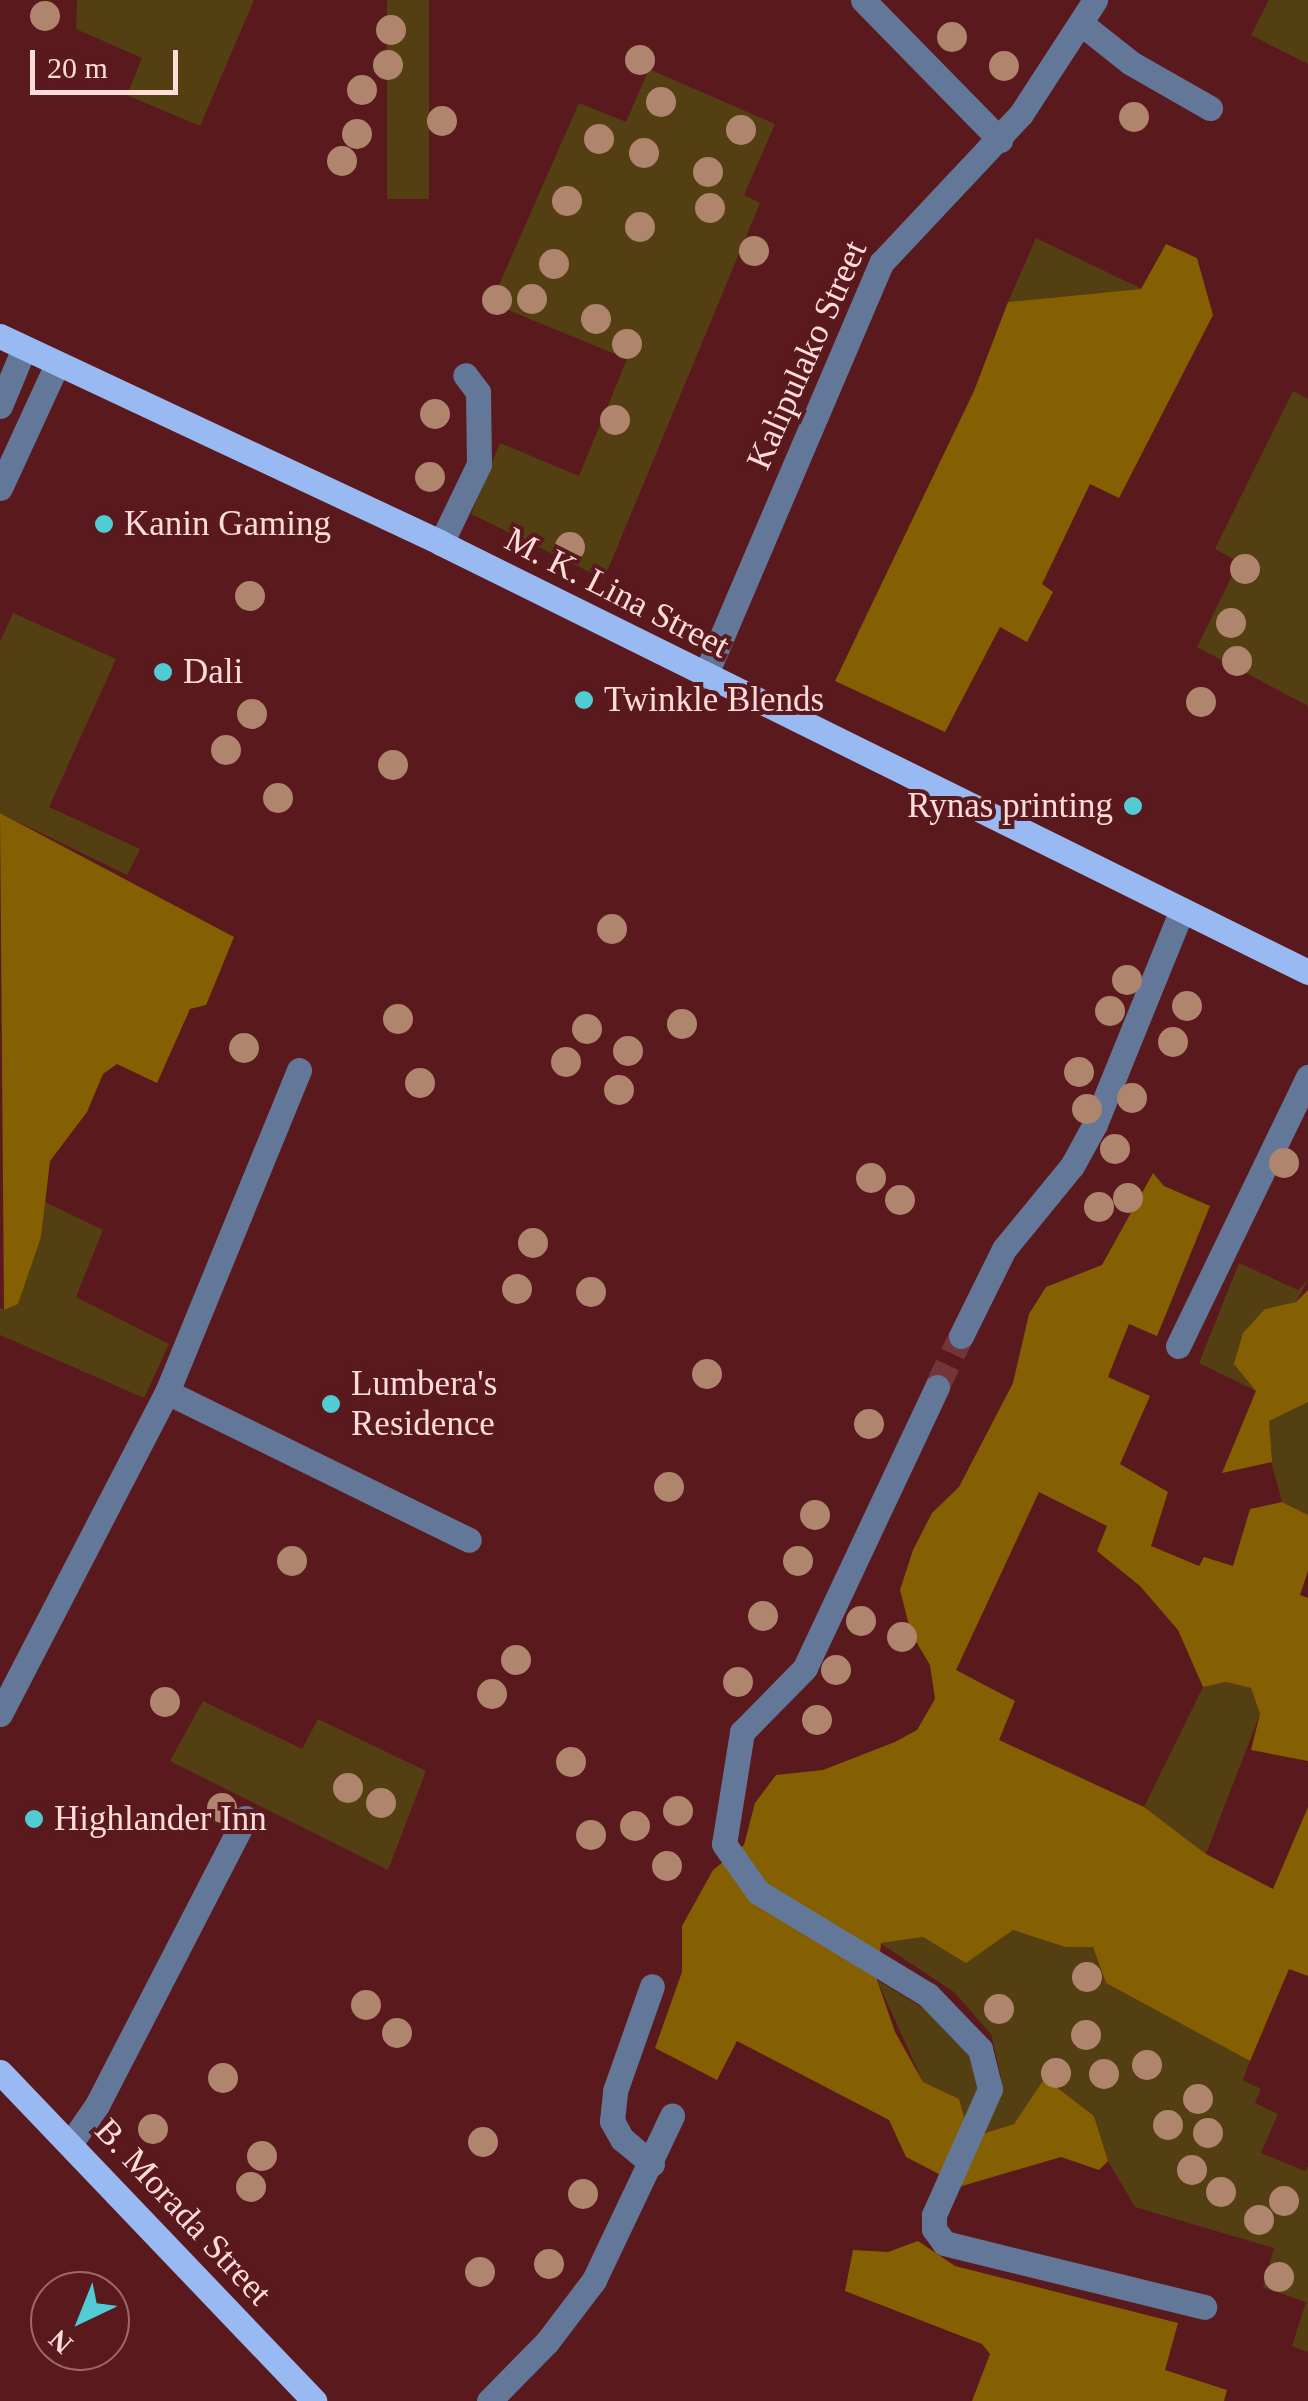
<!DOCTYPE html>
<html>
<head>
<meta charset="utf-8">
<style>
	body { margin:0 }
	#map { position:relative; width:1308px; height:2401px; overflow:hidden; background:#5a191c; font-family:Georgia,serif }
	div>[style] { position:absolute }
	.green>* { inset:0; background:#543f12; transform-origin:0 0 }
	.forest>* { inset:0; background:#856002 }
	.minor-tunnel>* { height:25px; margin-top:-12.5px; transform-origin:0; background:repeating-linear-gradient(90deg,#723638 0 25px,transparent 0 37px) }
	.minor>* { height:25px; margin:-12.5px; padding:0 12.5px; transform-origin:12.5px; border-radius:12.5px; background:#637799 }
	.major>* { height:25px; margin:-12.5px; padding:0 12.5px; transform-origin:12.5px; border-radius:12.5px; background:#99b9f2 }
	.trees>* { width:30px; height:30px; margin:-15px; border-radius:50%; background:#b0856e }
	.dots>* { width:28px; height:28px; translate:-50% -50%; box-sizing:border-box; border:5px solid #5a191c; border-radius:50% }
	span { translate:-50% -50%; white-space:nowrap; text-align:center; line-height:1.15; -webkit-text-stroke:8px #5a191c; paint-order:stroke }
	.street-label { font-size:35px; color:#fddcda }
	.poi-label { font-size:35px; color:#fddcda }
	.left { translate:0 -50%; text-align:left }
	.right { translate:-100% -50%; text-align:right }
	.north { position:absolute; left:30px; top:2271px; width:100px; height:100px; box-sizing:border-box; background:#5a191c; border:2px solid #9b6768; border-radius:50%; rotate:223deg; font-size:28px; font-weight:700; line-height:40px; text-align:center; color:#fddcda }
	.north::after { content:''; display:block; margin:auto; width:35px; height:45px; background:#51ccd4; clip-path:polygon(50% 0,100% 100%,50% 72%,0 100%) }
	.scale { position:absolute; left:30px; top:50px; width:148px; height:45px; box-sizing:border-box; border:5px solid #fddcda; border-top:0; padding-left:12px; font-size:30px; line-height:35px; white-space:nowrap; color:#fddcda; -webkit-text-stroke:8px #5a191c; paint-order:stroke }
</style>
</head>
<body>
<div id="map">
	<div class="green">
		<div style="clip-path:polygon(77px 0,254px 0,200px 126px,127px 95px,142px 58px,76px 29px)"></div>
		<div style="left:387px;top:0;width:42px;height:199px"></div>
		<div style="clip-path:polygon(1269px 0,1308px 0,1308px 64px,1251px 35px)"></div>
		<div style="clip-path:polygon(649px 69px,775px 124px,744px 195px,760px 203px,604px 579px,471px 514px,500px 443px,579px 476px,627px 359px,491px 303px,579px 103px,626px 122px)"></div>
		<div style="clip-path:polygon(1036px 238px,1142px 289px,1008px 302px)"></div>
		<div style="clip-path:polygon(1293px 391px,1308px 399px,1308px 706px,1197px 647px,1239px 562px,1215px 549px)"></div>
		<div style="clip-path:polygon(13px 613px,116px 659px,49px 807px,140px 849px,127px 875px,0 813px,0 642px)"></div>
		<div style="clip-path:polygon(45px 1202px,103px 1230px,76px 1297px,169px 1344px,144px 1398px,0 1335px,0 1308px,5px 1310px,41px 1237px)"></div>
		<div style="clip-path:polygon(1239px 1263px,1298px 1290px,1308px 1280px,1296px 1302px,1265px 1309px,1256px 1391px,1199px 1363px)"></div>
		<div style="clip-path:polygon(1298px 1402px,1308px 1402px,1308px 1515px,1282px 1502px,1266px 1443px,1269px 1420px)"></div>
		<div style="clip-path:polygon(1226px 1682px,1251px 1688px,1260px 1714px,1206px 1854px,1144px 1807px,1203px 1687px)"></div>
		<div style="clip-path:polygon(203px 1701px,302px 1749px,318px 1719px,426px 1771px,388px 1870px,170px 1761px)"></div>
		<div style="clip-path:polygon(1013px 1930px,1065px 1947px,1093px 1947px,1106px 1983px,1250px 2061px,1243px 2080px,1261px 2089px,1255px 2103px,1278px 2114px,1261px 2153px,1305px 2171px,1308px 2166px,1308px 2352px,1292px 2346px,1306px 2302px,1263px 2287px,1274px 2248px,1135px 2207px,1108px 2161px,1094px 2116px,1046px 2078px,1014px 2124px,983px 2135px,1001px 2077px,991px 2034px,954px 1992px,880px 1943px,923px 1937px,966px 1962px)"></div>
		<div style="clip-path:polygon(877px 1980px,925px 2009px,970px 2051px,980px 2087px,966px 2124px,958px 2099px,923px 2082px)"></div>
	</div>
	<div class="forest">
		<div style="clip-path:polygon(1166px 244px,1197px 258px,1213px 315px,1119px 498px,1090px 484px,1042px 584px,1053px 592px,1027px 642px,1000px 627px,945px 732px,835px 681px,974px 391px,1008px 302px,1141px 289px)"></div>
		<div style="clip-path:polygon(0 813px,234px 937px,206px 1005px,190px 1009px,157px 1083px,117px 1064px,103px 1074px,87px 1112px,50px 1161px,41px 1237px,18px 1304px,4px 1310px)"></div>
		<div style="clip-path:polygon(1153px 1173px,1164px 1186px,1210px 1206px,1157px 1336px,1129px 1324px,1108px 1377px,1150px 1396px,1120px 1464px,1168px 1492px,1151px 1546px,1199px 1566px,1204px 1557px,1233px 1566px,1250px 1509px,1282px 1502px,1308px 1515px,1308px 1571px,1300px 1595px,1308px 1598px,1308px 1761px,1251px 1750px,1260px 1714px,1251px 1688px,1226px 1682px,1203px 1687px,1178px 1630px,1140px 1586px,1097px 1551px,1107px 1526px,1039px 1492px,956px 1670px,1015px 1701px,999px 1740px,1144px 1807px,1206px 1854px,1273px 1889px,1308px 1807px,1308px 1976px,1289px 1969px,1250px 2061px,1106px 1983px,1093px 1947px,1065px 1947px,1013px 1930px,966px 1963px,923px 1937px,881px 1943px,877px 1980px,895px 2032px,923px 2082px,959px 2099px,970px 2138px,1014px 2124px,1045px 2078px,1094px 2116px,1108px 2161px,1099px 2170px,1061px 2157px,962px 2186px,906px 2157px,889px 2120px,737px 2041px,717px 2080px,655px 2048px,682px 1972px,682px 1926px,713px 1870px,744px 1845px,755px 1803px,776px 1775px,823px 1770px,895px 1742px,917px 1730px,935px 1699px,930px 1665px,911px 1633px,900px 1590px,913px 1550px,932px 1513px,959px 1487px,1013px 1383px,1029px 1314px,1046px 1287px,1102px 1265px)"></div>
		<div style="clip-path:polygon(1308px 1290px,1308px 1402px,1269px 1421px,1272px 1462px,1222px 1473px,1256px 1391px,1234px 1364px,1243px 1333px,1265px 1309px,1296px 1302px)"></div>
		<div style="clip-path:polygon(918px 2241px,955px 2266px,1178px 2323px,1165px 2370px,1227px 2390px,1224px 2401px,972px 2401px,990px 2354px,982px 2344px,845px 2291px,853px 2250px,888px 2252px)"></div>
	</div>
	<div class="minor-tunnel">
		<div style="left:937px;top:1387px;width:56px;rotate:-64.8deg"></div>
	</div>
	<div class="minor">
		<div style="left:863px;top:0;width:196px;rotate:45.6deg"></div>
		<div style="left:1083px;top:25px;width:61px;rotate:38.4deg"></div>
		<div style="left:1131px;top:63px;width:91px;rotate:29.7deg"></div>
		<div style="left:0;top:406px;width:63px;rotate:-67.5deg"></div>
		<div style="left:0;top:488px;width:136px;rotate:-65.3deg"></div>
		<div style="left:441px;top:543px;width:88px;rotate:-64.3deg"></div>
		<div style="left:479px;top:464px;width:72px;rotate:-90.8deg"></div>
		<div style="left:478px;top:392px;width:21px;rotate:-127deg"></div>
		<div style="left:705px;top:676px;width:450px;rotate:-66.9deg"></div>
		<div style="left:882px;top:262px;width:203px;rotate:-46.8deg"></div>
		<div style="left:1021px;top:114px;width:136px;rotate:-57deg"></div>
		<div style="left:961px;top:1336px;width:97px;rotate:-63.7deg"></div>
		<div style="left:1004px;top:1249px;width:107px;rotate:-50.7deg"></div>
		<div style="left:1072px;top:1166px;width:48px;rotate:-61.3deg"></div>
		<div style="left:1095px;top:1124px;width:231px;rotate:-67.9deg"></div>
		<div style="left:1178px;top:1346px;width:299px;rotate:-64.2deg"></div>
		<div style="left:937px;top:1387px;width:310px;rotate:115.2deg"></div>
		<div style="left:805px;top:1668px;width:90px;rotate:134.5deg"></div>
		<div style="left:742px;top:1732px;width:113px;rotate:99.1deg"></div>
		<div style="left:724px;top:1844px;width:59px;rotate:54.7deg"></div>
		<div style="left:758px;top:1892px;width:199px;rotate:31.2deg"></div>
		<div style="left:928px;top:1995px;width:75px;rotate:46.1deg"></div>
		<div style="left:980px;top:2049px;width:41px;rotate:76deg"></div>
		<div style="left:990px;top:2089px;width:138px;rotate:114deg"></div>
		<div style="left:934px;top:2215px;width:14px;rotate:90deg"></div>
		<div style="left:934px;top:2229px;width:17px;rotate:54deg"></div>
		<div style="left:944px;top:2243px;width:268px;rotate:13.8deg"></div>
		<div style="left:167px;top:1392px;width:336px;rotate:26.1deg"></div>
		<div style="left:0;top:1714px;width:363px;rotate:-62.6deg"></div>
		<div style="left:167px;top:1392px;width:348px;rotate:-67.7deg"></div>
		<div style="left:70px;top:2144px;width:47px;rotate:-55.3deg"></div>
		<div style="left:97px;top:2105px;width:323px;rotate:-62.7deg"></div>
		<div style="left:652px;top:2164px;width:39px;rotate:-140deg"></div>
		<div style="left:622px;top:2139px;width:21px;rotate:-119deg"></div>
		<div style="left:612px;top:2121px;width:30px;rotate:-84deg"></div>
		<div style="left:615px;top:2091px;width:111px;rotate:-70.6deg"></div>
		<div style="left:489px;top:2401px;width:83px;rotate:-45.5deg"></div>
		<div style="left:547px;top:2342px;width:78px;rotate:-52.8deg"></div>
		<div style="left:594px;top:2280px;width:182px;rotate:-64.6deg"></div>
	</div>
	<div class="major">
		<div style="left:0;top:336px;width:487px;rotate:25.1deg"></div>
		<div style="left:441px;top:543px;width:967px;rotate:26.33deg"></div>
		<div style="left:0;top:2072px;width:455px;rotate:46.3deg"></div>
	</div>
	<div class="trees">
		<div style="left:45px;top:16px"></div>
		<div style="left:391px;top:30px"></div>
		<div style="left:952px;top:37px"></div>
		<div style="left:640px;top:60px"></div>
		<div style="left:388px;top:65px"></div>
		<div style="left:1004px;top:66px"></div>
		<div style="left:362px;top:90px"></div>
		<div style="left:661px;top:102px"></div>
		<div style="left:1134px;top:117px"></div>
		<div style="left:442px;top:121px"></div>
		<div style="left:741px;top:130px"></div>
		<div style="left:357px;top:134px"></div>
		<div style="left:599px;top:139px"></div>
		<div style="left:644px;top:153px"></div>
		<div style="left:342px;top:161px"></div>
		<div style="left:708px;top:172px"></div>
		<div style="left:567px;top:201px"></div>
		<div style="left:710px;top:208px"></div>
		<div style="left:640px;top:227px"></div>
		<div style="left:754px;top:251px"></div>
		<div style="left:554px;top:264px"></div>
		<div style="left:532px;top:299px"></div>
		<div style="left:497px;top:300px"></div>
		<div style="left:596px;top:319px"></div>
		<div style="left:627px;top:344px"></div>
		<div style="left:435px;top:414px"></div>
		<div style="left:615px;top:420px"></div>
		<div style="left:430px;top:477px"></div>
		<div style="left:570px;top:547px"></div>
		<div style="left:1245px;top:569px"></div>
		<div style="left:250px;top:596px"></div>
		<div style="left:1231px;top:623px"></div>
		<div style="left:1237px;top:661px"></div>
		<div style="left:1201px;top:702px"></div>
		<div style="left:252px;top:714px"></div>
		<div style="left:226px;top:750px"></div>
		<div style="left:393px;top:765px"></div>
		<div style="left:278px;top:798px"></div>
		<div style="left:612px;top:929px"></div>
		<div style="left:1127px;top:980px"></div>
		<div style="left:1187px;top:1006px"></div>
		<div style="left:1110px;top:1011px"></div>
		<div style="left:398px;top:1019px"></div>
		<div style="left:682px;top:1024px"></div>
		<div style="left:587px;top:1029px"></div>
		<div style="left:1173px;top:1042px"></div>
		<div style="left:244px;top:1048px"></div>
		<div style="left:628px;top:1051px"></div>
		<div style="left:566px;top:1062px"></div>
		<div style="left:1079px;top:1072px"></div>
		<div style="left:420px;top:1083px"></div>
		<div style="left:619px;top:1090px"></div>
		<div style="left:1132px;top:1098px"></div>
		<div style="left:1087px;top:1109px"></div>
		<div style="left:1115px;top:1149px"></div>
		<div style="left:1284px;top:1163px"></div>
		<div style="left:871px;top:1178px"></div>
		<div style="left:1128px;top:1198px"></div>
		<div style="left:900px;top:1200px"></div>
		<div style="left:1099px;top:1207px"></div>
		<div style="left:533px;top:1243px"></div>
		<div style="left:517px;top:1289px"></div>
		<div style="left:591px;top:1292px"></div>
		<div style="left:707px;top:1374px"></div>
		<div style="left:869px;top:1424px"></div>
		<div style="left:669px;top:1487px"></div>
		<div style="left:815px;top:1515px"></div>
		<div style="left:292px;top:1561px"></div>
		<div style="left:798px;top:1561px"></div>
		<div style="left:763px;top:1616px"></div>
		<div style="left:861px;top:1621px"></div>
		<div style="left:902px;top:1637px"></div>
		<div style="left:516px;top:1660px"></div>
		<div style="left:836px;top:1670px"></div>
		<div style="left:738px;top:1682px"></div>
		<div style="left:492px;top:1694px"></div>
		<div style="left:165px;top:1702px"></div>
		<div style="left:817px;top:1720px"></div>
		<div style="left:571px;top:1762px"></div>
		<div style="left:348px;top:1788px"></div>
		<div style="left:381px;top:1803px"></div>
		<div style="left:222px;top:1808px"></div>
		<div style="left:678px;top:1811px"></div>
		<div style="left:635px;top:1826px"></div>
		<div style="left:591px;top:1835px"></div>
		<div style="left:667px;top:1866px"></div>
		<div style="left:1087px;top:1977px"></div>
		<div style="left:366px;top:2005px"></div>
		<div style="left:999px;top:2009px"></div>
		<div style="left:397px;top:2033px"></div>
		<div style="left:1086px;top:2035px"></div>
		<div style="left:1147px;top:2065px"></div>
		<div style="left:1056px;top:2073px"></div>
		<div style="left:1104px;top:2074px"></div>
		<div style="left:223px;top:2078px"></div>
		<div style="left:1198px;top:2099px"></div>
		<div style="left:1168px;top:2125px"></div>
		<div style="left:153px;top:2129px"></div>
		<div style="left:1208px;top:2133px"></div>
		<div style="left:483px;top:2142px"></div>
		<div style="left:262px;top:2156px"></div>
		<div style="left:1192px;top:2170px"></div>
		<div style="left:251px;top:2187px"></div>
		<div style="left:1221px;top:2192px"></div>
		<div style="left:583px;top:2194px"></div>
		<div style="left:1284px;top:2201px"></div>
		<div style="left:1259px;top:2220px"></div>
		<div style="left:549px;top:2264px"></div>
		<div style="left:480px;top:2272px"></div>
		<div style="left:1279px;top:2277px"></div>
	</div>
	<div class="dots">
		<div style="left:104px;top:524px;background:#51ccd4"></div>
		<div style="left:163px;top:672px;background:#51ccd4"></div>
		<div style="left:584px;top:700px;background:#51ccd4"></div>
		<div style="left:1133px;top:806px;background:#51ccd4"></div>
		<div style="left:331px;top:1404px;background:#51ccd4"></div>
		<div style="left:34px;top:1819px;background:#51ccd4"></div>
	</div>
	<div class="street-label">
		<span style="left:807px;top:355px;rotate:-66deg">Kalipulako Street</span>
		<span style="left:617px;top:593px;rotate:27deg">M. K. Lina Street</span>
		<span style="left:183px;top:2212px;rotate:47deg">B. Morada Street</span>
	</div>
	<div class="poi-label">
		<span class="left" style="left:124px;top:524px">Kanin Gaming</span>
		<span class="left" style="left:183px;top:672px">Dali</span>
		<span class="left" style="left:604px;top:700px">Twinkle Blends</span>
		<span class="right" style="left:1113px;top:806px">Rynas printing</span>
		<span class="left" style="left:351px;top:1404px">Lumbera's<br>Residence</span>
		<span class="left" style="left:54px;top:1819px">Highlander Inn</span>
	</div>
	<div class="north">N</div>
	<div class="scale">20 m</div>
</div>
</body>
</html>
